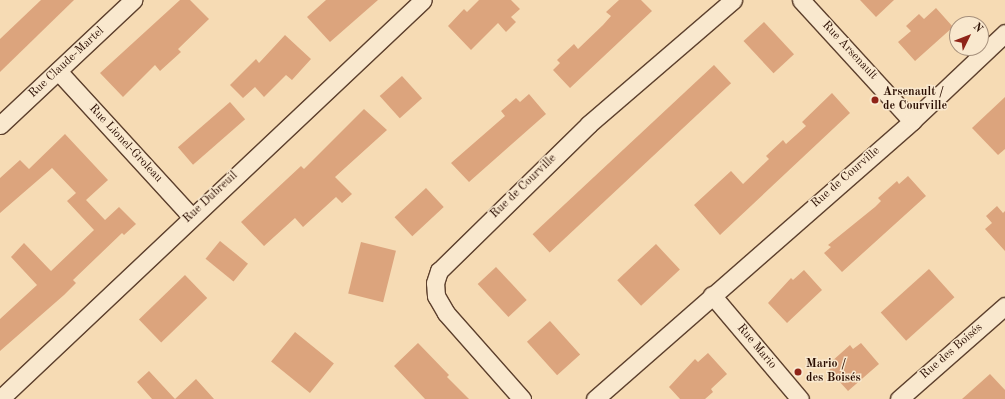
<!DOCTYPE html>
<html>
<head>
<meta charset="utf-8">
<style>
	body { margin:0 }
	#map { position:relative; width:1005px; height:399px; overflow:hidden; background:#f6dbb4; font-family:"Old Standard TT",serif }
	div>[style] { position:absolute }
	.building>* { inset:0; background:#dca47d; transform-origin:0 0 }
	.roads { filter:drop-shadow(1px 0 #5d402d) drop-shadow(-1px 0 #5d402d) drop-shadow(0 1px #5d402d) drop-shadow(0 -1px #5d402d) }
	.minor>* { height:17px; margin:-8.5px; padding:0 8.5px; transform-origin:8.5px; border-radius:8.5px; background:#f9e8ce }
	.dots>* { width:11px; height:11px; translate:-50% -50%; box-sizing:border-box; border:2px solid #f9e8ce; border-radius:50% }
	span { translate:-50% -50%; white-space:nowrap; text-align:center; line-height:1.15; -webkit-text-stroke:3px #f9e8ce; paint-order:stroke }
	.street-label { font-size:12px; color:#2a0d00 }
	.poi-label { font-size:12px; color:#2a0d00; font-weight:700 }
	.left { translate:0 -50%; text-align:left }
	.north { position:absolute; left:949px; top:16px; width:40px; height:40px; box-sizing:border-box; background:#f9e8ce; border:1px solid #a6907c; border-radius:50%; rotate:47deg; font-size:11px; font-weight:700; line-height:16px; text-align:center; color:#2a0d00 }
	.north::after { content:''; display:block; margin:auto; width:14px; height:18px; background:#8f2418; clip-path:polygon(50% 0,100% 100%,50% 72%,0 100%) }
</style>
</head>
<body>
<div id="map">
	<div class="building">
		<div style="clip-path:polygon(41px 0,74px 0,0 72px,0 39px)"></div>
		<div style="clip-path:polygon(180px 0,190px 0,209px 19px,178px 49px,181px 52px,160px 71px,155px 65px,123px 97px,100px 73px)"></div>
		<div style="clip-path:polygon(326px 0,378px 0,330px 42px,307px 17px)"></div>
		<div style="clip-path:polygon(479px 0,511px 0,520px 9px,511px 17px,516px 22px,506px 32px,498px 23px,471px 50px,448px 26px,464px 9px,467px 12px)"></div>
		<div style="clip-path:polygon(619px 0,641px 0,652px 11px,570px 88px,553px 70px,560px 63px,557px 60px,574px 44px,578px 49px,603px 25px,611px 16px,606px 12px)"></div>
		<div style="clip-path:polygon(860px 0,894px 0,876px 17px)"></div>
		<div style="clip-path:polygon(936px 8px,953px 27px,915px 61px,898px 42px,911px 31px,906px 26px,919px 14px,924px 19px)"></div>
		<div style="left:764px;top:22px;width:44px;height:28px;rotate:47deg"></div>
		<div style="clip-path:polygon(285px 35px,311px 59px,292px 80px,286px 75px,264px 97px,255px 87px,243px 98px,230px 85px,256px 59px,259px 63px)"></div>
		<div style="left:714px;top:65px;width:25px;height:248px;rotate:47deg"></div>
		<div style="left:402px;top:76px;width:30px;height:30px;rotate:48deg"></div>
		<div style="clip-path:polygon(832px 93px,850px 113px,720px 235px,694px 205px,731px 171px,743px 184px,769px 159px,766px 156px,783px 140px,786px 144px,806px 126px,802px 122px)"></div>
		<div style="clip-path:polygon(529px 94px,546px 114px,469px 182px,451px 163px,505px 116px,501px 111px,516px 98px,520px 102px)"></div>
		<div style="clip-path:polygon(1005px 97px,1005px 149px,998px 155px,972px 128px)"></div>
		<div style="left:230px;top:102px;width:23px;height:69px;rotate:49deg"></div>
		<div style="clip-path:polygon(364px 109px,387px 130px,335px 177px,352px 194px,342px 203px,336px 197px,303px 227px,295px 218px,264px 246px,241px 222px,301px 166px,304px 169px)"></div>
		<div style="clip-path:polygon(65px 134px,108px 180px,86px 200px,105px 220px,119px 207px,136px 224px,124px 235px,122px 233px,73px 280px,76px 283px,64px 295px,0 351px,0 319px,37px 285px,11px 257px,24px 243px,51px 271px,94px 230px,67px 201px,76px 193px,52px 168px,0 213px,0 178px,20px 160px,29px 169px)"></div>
		<div style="clip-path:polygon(908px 176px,926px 196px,842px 272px,824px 253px,831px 247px,828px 245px,875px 207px,881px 201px,878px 198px,897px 181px,899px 184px)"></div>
		<div style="left:426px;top:188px;width:26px;height:43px;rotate:47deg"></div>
		<div style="clip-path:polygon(997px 206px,1003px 213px,1005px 211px,1005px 251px,985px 229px,992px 223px,986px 216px)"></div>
		<div style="left:220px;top:241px;width:36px;height:23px;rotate:39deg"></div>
		<div style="left:361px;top:242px;width:36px;height:53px;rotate:14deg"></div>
		<div style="left:656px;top:244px;width:35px;height:53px;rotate:47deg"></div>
		<div style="left:496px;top:267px;width:45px;height:25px;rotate:47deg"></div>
		<div style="left:929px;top:269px;width:38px;height:65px;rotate:48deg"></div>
		<div style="clip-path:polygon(804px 270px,822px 290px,787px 323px,768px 303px,791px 278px,793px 280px)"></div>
		<div style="left:185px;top:275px;width:32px;height:64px;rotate:46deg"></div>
		<div style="left:550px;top:321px;width:45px;height:31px;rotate:48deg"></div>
		<div style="left:295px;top:332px;width:50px;height:38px;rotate:39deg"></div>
		<div style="clip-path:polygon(418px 343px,449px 375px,447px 377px,469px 399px,425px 399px,394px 366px)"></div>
		<div style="clip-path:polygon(861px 343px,879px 364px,848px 391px,829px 370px,834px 366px,831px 362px,850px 345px,853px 349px)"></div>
		<div style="clip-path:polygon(708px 353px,727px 374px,711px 389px,713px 392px,705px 399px,680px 399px,669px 387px,695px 359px,698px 362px)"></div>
		<div style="clip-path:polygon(149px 371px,175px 399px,196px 379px,214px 399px,152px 399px,137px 382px)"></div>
		<div style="clip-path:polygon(990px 374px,1005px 390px,1005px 399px,962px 399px)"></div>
	</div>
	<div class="roads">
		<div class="minor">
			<div style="left:801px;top:0;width:164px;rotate:47.5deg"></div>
			<div style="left:58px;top:71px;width:197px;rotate:47.5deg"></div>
			<div style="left:0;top:125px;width:183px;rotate:-43.2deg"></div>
			<div style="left:712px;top:295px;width:136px;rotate:49.8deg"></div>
			<div style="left:0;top:399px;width:581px;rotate:-43.33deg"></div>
			<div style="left:522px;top:399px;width:115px;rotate:-131.5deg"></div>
			<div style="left:446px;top:313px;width:20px;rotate:-120deg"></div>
			<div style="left:436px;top:296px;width:13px;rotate:-94deg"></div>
			<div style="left:435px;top:283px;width:13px;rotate:-72deg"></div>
			<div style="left:439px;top:271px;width:210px;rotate:-44.4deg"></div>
			<div style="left:589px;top:124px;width:190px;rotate:-40.7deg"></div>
			<div style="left:595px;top:399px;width:422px;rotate:-41.2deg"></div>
			<div style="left:912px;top:121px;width:128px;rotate:-43.4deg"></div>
			<div style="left:899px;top:399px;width:141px;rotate:-41.3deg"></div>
		</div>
	</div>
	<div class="dots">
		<div style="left:875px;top:100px;background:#8f2418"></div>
		<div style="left:798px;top:372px;background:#8f2418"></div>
	</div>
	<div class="street-label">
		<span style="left:849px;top:51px;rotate:47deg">Rue Arsenault</span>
		<span style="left:67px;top:63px;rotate:-43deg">Rue Claude-Martel</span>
		<span style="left:125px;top:144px;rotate:47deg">Rue Lionel-Groleau</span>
		<span style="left:846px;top:178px;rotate:-41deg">Rue de Courville</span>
		<span style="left:524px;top:187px;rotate:-44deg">Rue de Courville</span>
		<span style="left:211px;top:198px;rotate:-43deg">Rue Dubreuil</span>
		<span style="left:756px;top:347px;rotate:50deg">Rue Mario</span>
		<span style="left:952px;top:352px;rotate:-41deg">Rue des Boisés</span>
	</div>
	<div class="poi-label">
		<span class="left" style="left:883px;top:100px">Arsenault /<br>de Courville</span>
		<span class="left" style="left:806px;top:372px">Mario /<br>des Boisés</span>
	</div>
	<div class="north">N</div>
</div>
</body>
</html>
